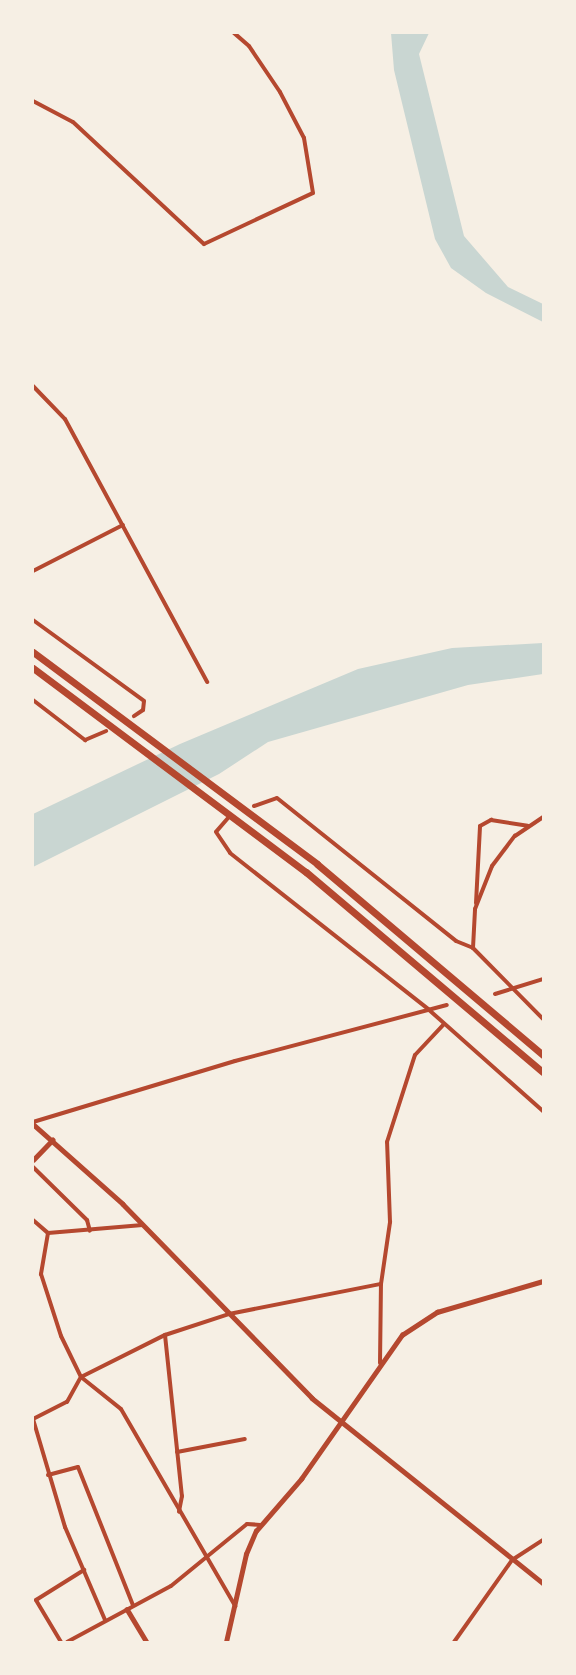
<!DOCTYPE html>
<html>
<head>
<meta charset="utf-8">
<style>
	body { margin:0 }
	#map { position:relative; width:576px; height:1675px; overflow:hidden; background:#f6efe4; font-family:Manrope,sans-serif }
	div>[style] { position:absolute }
	.water>* { inset:0; background:#c9d6d2 }
	.minor>* { height:4px; margin:-2px; padding:0 2px; transform-origin:2px; border-radius:2px; background:#b5482f }
	.tertiary>* { height:4.5px; margin:-2.25px; padding:0 2.25px; transform-origin:2.25px; border-radius:2.25px; background:#b5482f }
	.motorway>* { height:7px; margin:-3.5px; padding:0 3.5px; transform-origin:3.5px; border-radius:3.5px; background:#b5482f }
	span { translate:-50% -50%; white-space:nowrap; text-align:center; line-height:1.15; -webkit-text-stroke:4.5px #f6efe4; paint-order:stroke }
	.frame { position:absolute; inset:0; border:34px solid #f6efe4; pointer-events:none }
</style>
</head>
<body>
<div id="map">
	<div class="water">
		<div style="clip-path:polygon(391px 33px,429px 33px,419px 54px,464px 236px,508px 287px,543px 304px,543px 322px,486px 293px,451px 268px,435px 239px,394px 70px)"></div>
		<div style="clip-path:polygon(543px 643px,543px 674px,468px 685px,268px 742px,219px 774px,33px 867px,33px 814px,180px 744px,358px 669px,452px 648px)"></div>
	</div>
	<div class="minor">
		<div style="left:33px;top:101px;width:45px;rotate:27.7deg"></div>
		<div style="left:73px;top:122px;width:179px;rotate:43deg"></div>
		<div style="left:204px;top:244px;width:120px;rotate:-25.1deg"></div>
		<div style="left:313px;top:193px;width:56px;rotate:-99.3deg"></div>
		<div style="left:304px;top:138px;width:52px;rotate:-117.6deg"></div>
		<div style="left:280px;top:92px;width:55px;rotate:-124deg"></div>
		<div style="left:249px;top:46px;width:20px;rotate:-139deg"></div>
		<div style="left:33px;top:386px;width:46px;rotate:45.9deg"></div>
		<div style="left:65px;top:419px;width:299px;rotate:61.6deg"></div>
		<div style="left:33px;top:571px;width:101px;rotate:-27.1deg"></div>
		<div style="left:33px;top:620px;width:137px;rotate:36.1deg"></div>
		<div style="left:144px;top:701px;width:9px;rotate:96deg"></div>
		<div style="left:143px;top:710px;width:11px;rotate:146deg"></div>
		<div style="left:33px;top:700px;width:66px;rotate:37.6deg"></div>
		<div style="left:85px;top:740px;width:23px;rotate:-23deg"></div>
		<div style="left:254px;top:806px;width:24px;rotate:-19deg"></div>
		<div style="left:277px;top:798px;width:229px;rotate:38.6deg"></div>
		<div style="left:456px;top:941px;width:18px;rotate:22deg"></div>
		<div style="left:473px;top:948px;width:100px;rotate:45.4deg"></div>
		<div style="left:228px;top:818px;width:18px;rotate:131deg"></div>
		<div style="left:216px;top:832px;width:25px;rotate:56deg"></div>
		<div style="left:230px;top:853px;width:252px;rotate:38.2deg"></div>
		<div style="left:428px;top:1009px;width:154px;rotate:41.6deg"></div>
		<div style="left:476px;top:903px;width:77px;rotate:-87deg"></div>
		<div style="left:480px;top:826px;width:13px;rotate:-29deg"></div>
		<div style="left:491px;top:820px;width:37px;rotate:9deg"></div>
		<div style="left:473px;top:948px;width:39px;rotate:-87deg"></div>
		<div style="left:475px;top:909px;width:46px;rotate:-68.4deg"></div>
		<div style="left:492px;top:866px;width:38px;rotate:-53deg"></div>
		<div style="left:515px;top:836px;width:34px;rotate:-34deg"></div>
		<div style="left:495px;top:994px;width:50px;rotate:-17.4deg"></div>
		<div style="left:33px;top:1122px;width:211px;rotate:-16.8deg"></div>
		<div style="left:235px;top:1061px;width:219px;rotate:-14.8deg"></div>
		<div style="left:33px;top:1167px;width:76px;rotate:44.5deg"></div>
		<div style="left:87px;top:1220px;width:11px;rotate:75deg"></div>
		<div style="left:33px;top:1220px;width:20px;rotate:41deg"></div>
		<div style="left:48px;top:1233px;width:95px;rotate:-4.8deg"></div>
		<div style="left:48px;top:1233px;width:42px;rotate:99.7deg"></div>
		<div style="left:41px;top:1274px;width:65px;rotate:72.1deg"></div>
		<div style="left:61px;top:1336px;width:46px;rotate:64deg"></div>
		<div style="left:81px;top:1377px;width:51px;rotate:38.7deg"></div>
		<div style="left:121px;top:1409px;width:228px;rotate:59.9deg"></div>
		<div style="left:165px;top:1335px;width:162px;rotate:84deg"></div>
		<div style="left:182px;top:1496px;width:16px;rotate:101deg"></div>
		<div style="left:380px;top:1363px;width:79px;rotate:-89.3deg"></div>
		<div style="left:381px;top:1284px;width:63px;rotate:-81.7deg"></div>
		<div style="left:390px;top:1222px;width:80px;rotate:-92.1deg"></div>
		<div style="left:387px;top:1142px;width:91px;rotate:-72.2deg"></div>
		<div style="left:415px;top:1055px;width:42px;rotate:-46.9deg"></div>
		<div style="left:33px;top:1419px;width:38px;rotate:-27deg"></div>
		<div style="left:67px;top:1402px;width:29px;rotate:-61deg"></div>
		<div style="left:81px;top:1377px;width:94px;rotate:-26.6deg"></div>
		<div style="left:165px;top:1335px;width:67px;rotate:-18.2deg"></div>
		<div style="left:229px;top:1314px;width:155px;rotate:-11.2deg"></div>
		<div style="left:33px;top:1419px;width:113px;rotate:73.5deg"></div>
		<div style="left:65px;top:1527px;width:101px;rotate:66.7deg"></div>
		<div style="left:177px;top:1452px;width:69px;rotate:-10.8deg"></div>
		<div style="left:48px;top:1475px;width:31px;rotate:-15deg"></div>
		<div style="left:78px;top:1467px;width:149px;rotate:68.3deg"></div>
		<div style="left:61px;top:1642px;width:49px;rotate:-120.8deg"></div>
		<div style="left:36px;top:1600px;width:57px;rotate:-32deg"></div>
		<div style="left:67px;top:1642px;width:118px;rotate:-28.3deg"></div>
		<div style="left:171px;top:1586px;width:98px;rotate:-39.2deg"></div>
		<div style="left:247px;top:1524px;width:13px;rotate:4deg"></div>
		<div style="left:454px;top:1642px;width:100px;rotate:-54.7deg"></div>
		<div style="left:512px;top:1560px;width:37px;rotate:-33deg"></div>
	</div>
	<div class="tertiary">
		<div style="left:33px;top:1124px;width:120px;rotate:41.6deg"></div>
		<div style="left:123px;top:1204px;width:271px;rotate:45.7deg"></div>
		<div style="left:312px;top:1398px;width:296px;rotate:38.7deg"></div>
		<div style="left:33px;top:1160px;width:28px;rotate:-46deg"></div>
		<div style="left:127px;top:1609px;width:39px;rotate:59deg"></div>
		<div style="left:226px;top:1642px;width:90px;rotate:-77.2deg"></div>
		<div style="left:246px;top:1554px;width:25px;rotate:-67deg"></div>
		<div style="left:256px;top:1531px;width:69px;rotate:-49.1deg"></div>
		<div style="left:301px;top:1479px;width:176px;rotate:-55deg"></div>
		<div style="left:402px;top:1335px;width:42px;rotate:-33.3deg"></div>
		<div style="left:437px;top:1312px;width:110px;rotate:-16.3deg"></div>
	</div>
	<div class="motorway">
		<div style="left:33px;top:652px;width:354px;rotate:36.7deg"></div>
		<div style="left:317px;top:864px;width:296px;rotate:40.2deg"></div>
		<div style="left:33px;top:668px;width:341px;rotate:36.8deg"></div>
		<div style="left:306px;top:872px;width:310px;rotate:40.2deg"></div>
	</div>
	<div class="frame"></div>
</div>
</body>
</html>
